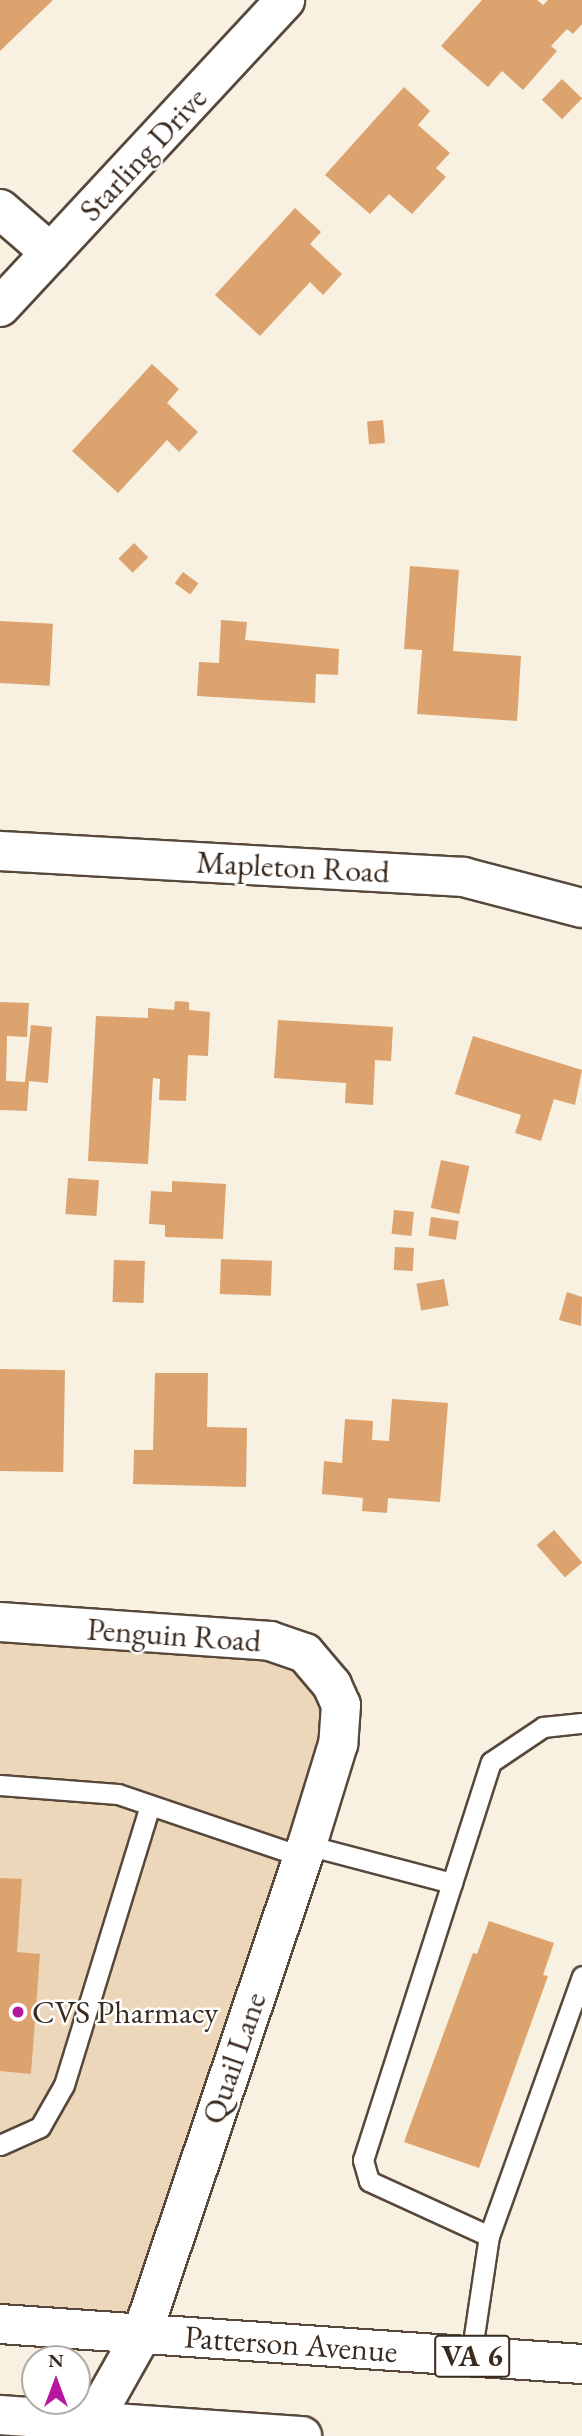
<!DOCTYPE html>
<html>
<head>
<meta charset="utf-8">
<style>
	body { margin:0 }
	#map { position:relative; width:582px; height:2436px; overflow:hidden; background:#f8f0e1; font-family:"EB Garamond",serif }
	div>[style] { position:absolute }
	.built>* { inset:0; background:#edd7bb }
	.building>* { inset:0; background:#dca36e; transform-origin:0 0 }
	.roads { filter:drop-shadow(2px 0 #57483b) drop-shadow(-2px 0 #57483b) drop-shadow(0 2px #57483b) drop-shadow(0 -2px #57483b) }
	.service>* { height:19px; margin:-9.5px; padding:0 9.5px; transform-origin:9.5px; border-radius:9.5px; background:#fff }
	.minor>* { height:38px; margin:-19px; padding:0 19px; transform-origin:19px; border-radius:19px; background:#fff }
	.tertiary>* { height:38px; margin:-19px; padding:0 19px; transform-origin:19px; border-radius:19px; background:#fff }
	.primary>* { height:38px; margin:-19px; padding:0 19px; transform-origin:19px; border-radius:19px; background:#fff }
	.dots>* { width:19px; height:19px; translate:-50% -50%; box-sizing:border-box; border:4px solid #fff; border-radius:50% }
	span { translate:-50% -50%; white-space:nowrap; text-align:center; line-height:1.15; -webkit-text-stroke:5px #fff; paint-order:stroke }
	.shield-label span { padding:2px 5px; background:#fff; border:2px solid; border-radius:5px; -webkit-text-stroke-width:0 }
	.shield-label { font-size:30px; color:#3b2a1e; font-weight:700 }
	.street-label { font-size:32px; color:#3b2a1e }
	.poi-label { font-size:32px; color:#3b2a1e }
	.left { translate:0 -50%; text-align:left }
	.north { position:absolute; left:21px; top:2345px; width:70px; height:70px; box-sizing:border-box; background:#fff; border:2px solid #b1aaa5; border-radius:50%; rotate:0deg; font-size:19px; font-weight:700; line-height:28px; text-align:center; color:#3b2a1e }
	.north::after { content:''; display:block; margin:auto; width:24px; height:32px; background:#b5179e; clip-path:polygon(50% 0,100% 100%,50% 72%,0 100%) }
</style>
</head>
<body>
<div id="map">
	<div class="built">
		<div style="clip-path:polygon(0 1622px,270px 1641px,332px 1685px,338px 1744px,142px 2334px,0 2324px)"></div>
	</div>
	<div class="building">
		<div style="clip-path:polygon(0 0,53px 0,0 51px)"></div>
		<div style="clip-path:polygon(482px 0,537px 0,543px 5px,548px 0,582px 0,582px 24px,573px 34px,567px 29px,551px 46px,557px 51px,523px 90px,502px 71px,488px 87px,441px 46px)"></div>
		<div style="left:562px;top:79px;width:28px;height:29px;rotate:44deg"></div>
		<div style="clip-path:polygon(404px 87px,430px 111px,418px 125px,450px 153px,436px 168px,446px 177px,412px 214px,389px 194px,370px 214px,325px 175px)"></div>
		<div style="clip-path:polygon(295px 208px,321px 232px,310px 244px,342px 274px,323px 295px,310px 282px,260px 336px,215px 295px)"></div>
		<div style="clip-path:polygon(152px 364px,179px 389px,167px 403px,198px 432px,179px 452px,167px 440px,118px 493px,72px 451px)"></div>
		<div style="left:383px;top:420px;width:23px;height:16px;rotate:85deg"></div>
		<div style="left:134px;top:543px;width:20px;height:22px;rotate:45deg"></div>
		<div style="clip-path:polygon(410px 566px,459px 570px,453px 651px,521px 656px,517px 721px,417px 714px,422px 650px,404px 649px)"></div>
		<div style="left:183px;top:572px;width:19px;height:14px;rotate:36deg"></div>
		<div style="clip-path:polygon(221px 620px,247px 622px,245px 640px,339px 649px,338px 675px,316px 674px,315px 703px,197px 696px,199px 662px,219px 663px)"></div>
		<div style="left:0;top:621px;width:53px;height:62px;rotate:3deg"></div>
		<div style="clip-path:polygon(175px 1001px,189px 1002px,189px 1010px,210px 1012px,208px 1056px,188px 1055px,186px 1101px,159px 1100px,160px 1079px,153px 1078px,148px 1164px,88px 1161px,96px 1016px,148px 1018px,148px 1008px,174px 1010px)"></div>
		<div style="clip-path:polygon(0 1002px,29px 1003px,27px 1037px,7px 1036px,6px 1081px,25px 1082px,31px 1025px,52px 1027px,48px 1083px,29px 1081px,27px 1111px,0 1110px)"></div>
		<div style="clip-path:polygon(278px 1020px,393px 1027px,391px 1061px,375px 1060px,373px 1105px,345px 1103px,346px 1083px,274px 1078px)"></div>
		<div style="clip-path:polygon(473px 1036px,582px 1070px,575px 1105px,554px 1099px,541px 1141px,515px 1133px,521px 1115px,455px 1094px)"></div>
		<div style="left:441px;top:1160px;width:29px;height:49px;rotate:12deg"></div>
		<div style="left:68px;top:1178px;width:31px;height:36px;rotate:4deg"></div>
		<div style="clip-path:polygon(172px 1181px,226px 1184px,223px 1239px,165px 1237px,165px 1225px,149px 1224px,151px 1191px,172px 1192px)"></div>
		<div style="left:394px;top:1210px;width:20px;height:24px;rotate:6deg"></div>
		<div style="left:431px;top:1217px;width:28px;height:19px;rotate:8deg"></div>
		<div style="left:395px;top:1247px;width:19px;height:23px;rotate:3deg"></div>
		<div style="left:221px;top:1259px;width:51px;height:35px;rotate:2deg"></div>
		<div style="left:114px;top:1260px;width:31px;height:42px;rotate:2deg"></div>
		<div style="left:444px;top:1279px;width:27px;height:28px;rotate:80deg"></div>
		<div style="clip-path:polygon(567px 1292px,582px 1297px,581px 1326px,559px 1320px)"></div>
		<div style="left:0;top:1369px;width:65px;height:102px;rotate:1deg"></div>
		<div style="clip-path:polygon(155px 1373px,208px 1373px,207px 1427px,247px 1428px,246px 1487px,133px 1484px,134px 1450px,153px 1450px)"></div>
		<div style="clip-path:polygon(392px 1399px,448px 1403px,440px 1502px,388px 1498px,387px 1513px,362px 1511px,363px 1498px,322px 1494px,324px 1461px,342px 1463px,345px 1419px,373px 1421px,372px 1440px,389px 1441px)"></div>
		<div style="left:554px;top:1530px;width:43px;height:23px;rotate:49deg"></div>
		<div style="clip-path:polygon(0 1878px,22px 1879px,17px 1952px,40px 1954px,31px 2074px,0 2071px)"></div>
		<div style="clip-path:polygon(489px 1921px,554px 1943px,543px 1975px,548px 1976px,479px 2168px,404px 2142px,473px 1953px,477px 1954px)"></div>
	</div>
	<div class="roads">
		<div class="service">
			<div style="left:0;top:1785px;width:118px;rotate:4.4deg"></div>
			<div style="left:118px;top:1794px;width:195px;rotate:18.8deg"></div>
			<div style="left:307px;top:1845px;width:150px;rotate:14.7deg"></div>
			<div style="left:0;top:2145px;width:44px;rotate:-24.2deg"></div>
			<div style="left:40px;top:2127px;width:48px;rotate:-60.3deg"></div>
			<div style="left:64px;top:2085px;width:292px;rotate:-72.9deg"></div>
			<div style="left:489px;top:2236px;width:132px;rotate:-155.4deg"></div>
			<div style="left:369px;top:2181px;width:22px;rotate:-106deg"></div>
			<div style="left:363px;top:2160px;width:418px;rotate:-72.2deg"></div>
			<div style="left:491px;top:1762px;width:63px;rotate:-33.9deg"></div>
			<div style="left:543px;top:1727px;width:39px;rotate:-6deg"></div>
			<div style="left:471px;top:2356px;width:121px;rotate:-81.5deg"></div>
			<div style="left:489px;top:2236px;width:276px;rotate:-70.3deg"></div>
		</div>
		<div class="minor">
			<div style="left:0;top:209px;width:67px;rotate:40.8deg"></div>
			<div style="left:0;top:851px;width:464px;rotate:3.2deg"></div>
			<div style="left:463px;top:877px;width:123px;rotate:14.6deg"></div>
			<div style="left:0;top:1622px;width:271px;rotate:4deg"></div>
			<div style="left:270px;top:1641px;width:37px;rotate:19deg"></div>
			<div style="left:305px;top:1653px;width:42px;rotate:49.8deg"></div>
			<div style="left:332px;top:1685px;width:22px;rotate:66deg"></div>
			<div style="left:341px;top:1705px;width:39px;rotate:94deg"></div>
			<div style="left:338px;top:1744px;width:106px;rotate:107.1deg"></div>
			<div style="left:307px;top:1845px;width:516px;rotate:108.65deg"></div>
			<div style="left:142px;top:2334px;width:100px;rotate:119.4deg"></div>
		</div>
		<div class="tertiary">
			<div style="left:0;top:307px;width:419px;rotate:-47.1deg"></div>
		</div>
		<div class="primary">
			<div style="left:0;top:2324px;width:583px;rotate:3.93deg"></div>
			<div style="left:0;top:2415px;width:303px;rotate:4deg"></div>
		</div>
	</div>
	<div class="dots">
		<div style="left:18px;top:2012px;background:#b5179e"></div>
	</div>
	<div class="shield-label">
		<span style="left:472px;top:2356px">VA 6</span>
	</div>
	<div class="street-label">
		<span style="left:143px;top:154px;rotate:-47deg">Starling Drive</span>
		<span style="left:293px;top:867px;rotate:3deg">Mapleton Road</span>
		<span style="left:174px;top:1635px;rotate:4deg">Penguin Road</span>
		<span style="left:234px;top:2058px;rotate:-71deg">Quail Lane</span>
		<span style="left:291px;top:2344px;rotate:4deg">Patterson Avenue</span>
	</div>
	<div class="poi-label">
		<span class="left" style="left:32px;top:2012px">CVS Pharmacy</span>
	</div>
	<div class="north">N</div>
</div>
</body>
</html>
